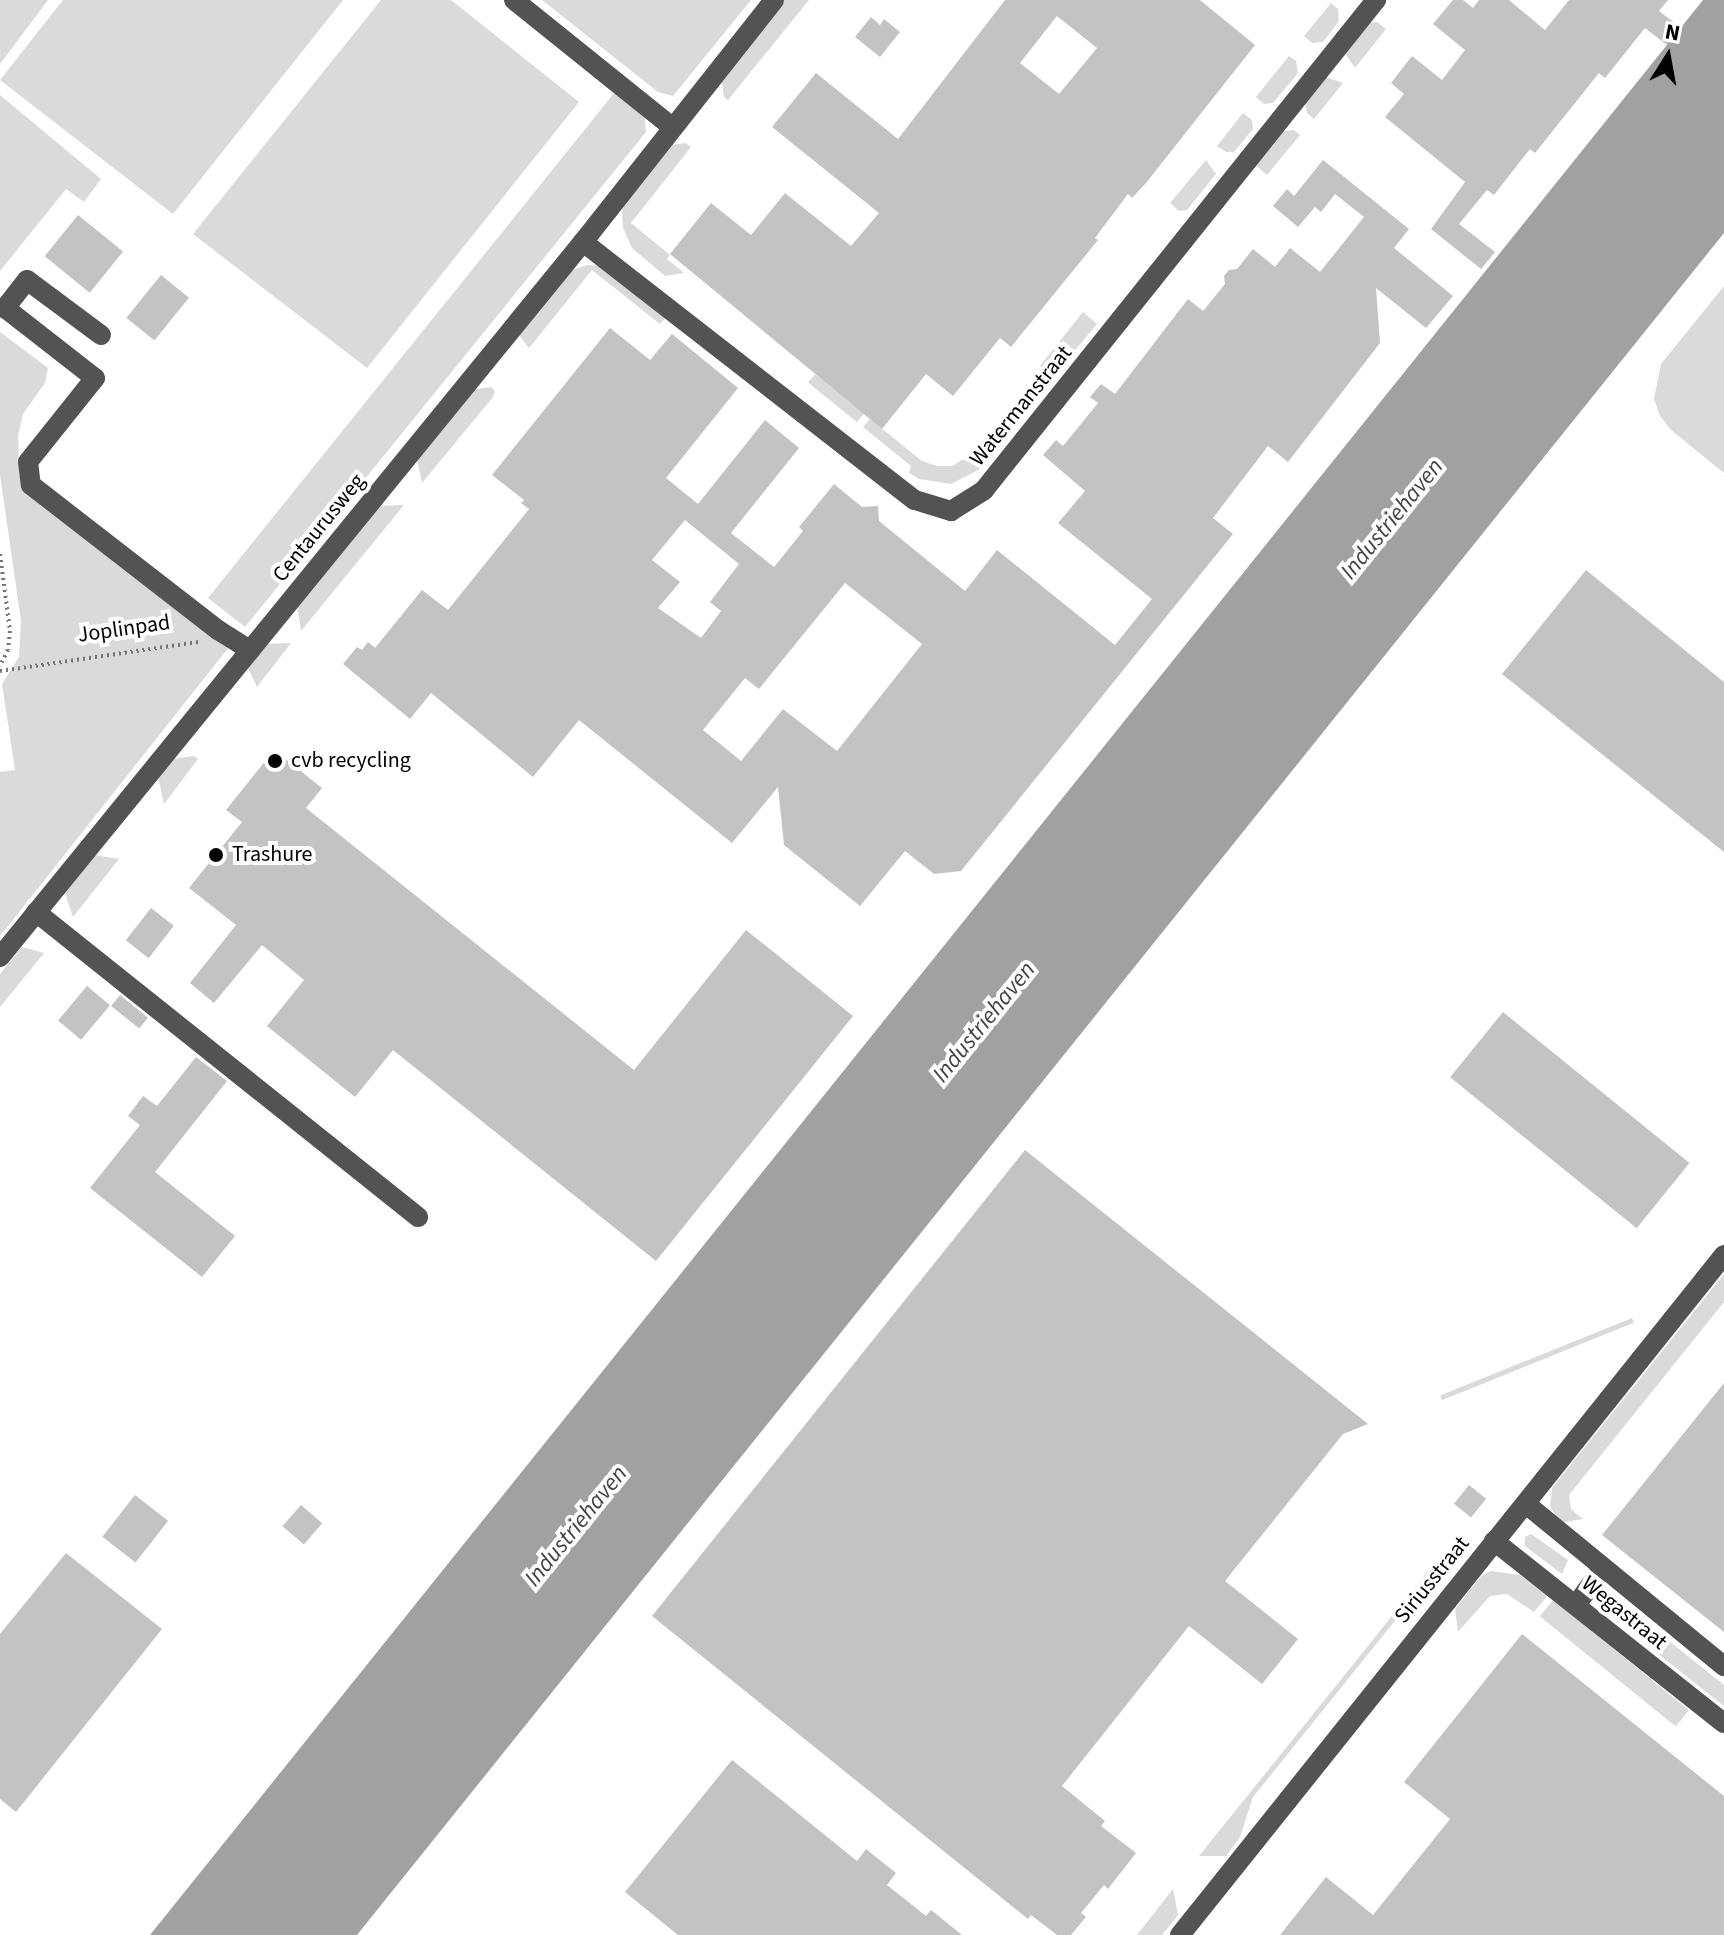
<!DOCTYPE html>
<html>
<head>
<meta charset="utf-8">
<style>
	body { margin:0 }
	#map { position:relative; width:1724px; height:1935px; overflow:hidden; background:#fff; font-family:"Source Sans 3",sans-serif }
	div>[style] { position:absolute }
	.green>* { inset:0; background:#dadada; transform-origin:0 0 }
	.water>* { inset:0; background:#a1a1a1 }
	.building>* { inset:0; background:#c3c3c3; transform-origin:0 0 }
	.path>* { height:4px; margin-top:-2px; transform-origin:0; background:repeating-linear-gradient(90deg,#757575 0 2px,transparent 0 6px) }
	.minor>* { height:20px; margin:-10px; padding:0 10px; transform-origin:10px; border-radius:10px; background:#535353 }
	.dots>* { width:22px; height:22px; translate:-50% -50%; box-sizing:border-box; border:4px solid #fff; border-radius:50% }
	span { translate:-50% -50%; white-space:nowrap; text-align:center; line-height:1.15; -webkit-text-stroke:8px #fff; paint-order:stroke }
	.street-label { font-size:22px; color:#000 }
	.poi-label { font-size:22px; color:#000 }
	.left { translate:0 -50%; text-align:left }
	.water-label { font-size:24px; color:#424242; font-style:italic }
	.north { position:absolute; left:1628px; top:16px; width:80px; height:80px; -webkit-text-stroke:6px #fff; paint-order:stroke; rotate:11deg; font-size:22px; font-weight:700; line-height:32px; text-align:center; color:#000 }
	.north::after { content:''; display:block; margin:auto; width:28px; height:36px; background:#000; clip-path:polygon(50% 0,100% 100%,50% 72%,0 100%) }
</style>
</head>
<body>
<div id="map">
	<div class="green">
		<div style="clip-path:polygon(0 0,48px 0,0 64px)"></div>
		<div style="clip-path:polygon(63px 0,343px 0,173px 214px,0 80px)"></div>
		<div style="clip-path:polygon(381px 0,451px 0,579px 102px,367px 368px,193px 234px)"></div>
		<div style="clip-path:polygon(542px 0,751px 0,673px 96px,658px 92px)"></div>
		<div style="clip-path:polygon(782px 0,809px 0,728px 100px,724px 97px,721px 75px)"></div>
		<div style="clip-path:polygon(1331px 3px,1338px 9px,1339px 21px,1323px 42px,1312px 43px,1304px 36px)"></div>
		<div style="clip-path:polygon(1377px 22px,1386px 29px,1355px 68px,1345px 53px,1369px 23px)"></div>
		<div style="clip-path:polygon(1289px 56px,1296px 61px,1298px 73px,1273px 103px,1264px 104px,1256px 97px)"></div>
		<div style="clip-path:polygon(1326px 77px,1343px 83px,1314px 119px,1307px 113px,1305px 102px)"></div>
		<div style="clip-path:polygon(619px 87px,644px 112px,646px 132px,245px 627px,208px 598px)"></div>
		<div style="clip-path:polygon(0 95px,101px 179px,84px 202px,66px 189px,0 271px)"></div>
		<div style="clip-path:polygon(1243px 113px,1252px 120px,1253px 129px,1234px 152px,1226px 152px,1217px 146px)"></div>
		<div style="clip-path:polygon(1294px 130px,1300px 135px,1267px 175px,1255px 165px,1283px 131px)"></div>
		<div style="clip-path:polygon(686px 143px,691px 147px,631px 223px,670px 255px,667px 259px,684px 273px,665px 276px,632px 248px,623px 228px,622px 213px,623px 205px,664px 146px)"></div>
		<div style="clip-path:polygon(1206px 160px,1216px 174px,1187px 210px,1179px 211px,1170px 203px)"></div>
		<div style="clip-path:polygon(587px 265px,610px 267px,666px 317px,660px 324px,592px 270px,529px 348px,518px 334px,572px 270px)"></div>
		<div style="clip-path:polygon(1724px 286px,1724px 473px,1671px 430px,1660px 416px,1654px 399px,1661px 364px)"></div>
		<div style="clip-path:polygon(1083px 312px,1097px 324px,1058px 371px,1048px 372px,1040px 366px)"></div>
		<div style="clip-path:polygon(0 332px,48px 368px,45px 383px,23px 414px,18px 436px,19px 464px,229px 647px,0 936px,0 772px,15px 770px,2px 684px,19px 657px,21px 621px,0 475px)"></div>
		<div style="left:815px;top:374px;width:63px;height:11px;rotate:39deg"></div>
		<div style="clip-path:polygon(491px 387px,495px 391px,493px 397px,422px 483px,416px 455px,469px 390px)"></div>
		<div style="clip-path:polygon(870px 419px,922px 461px,937px 466px,952px 466px,967px 457px,980px 469px,951px 484px,919px 479px,909px 473px,911px 466px,863px 427px)"></div>
		<div style="clip-path:polygon(404px 505px,301px 631px,297px 604px,376px 506px)"></div>
		<div style="clip-path:polygon(291px 643px,257px 687px,247px 666px,265px 644px)"></div>
		<div style="clip-path:polygon(194px 756px,198px 759px,164px 804px,158px 777px,172px 759px)"></div>
		<div style="clip-path:polygon(95px 855px,119px 859px,73px 917px,65px 893px)"></div>
		<div style="clip-path:polygon(22px 947px,44px 953px,0 1007px,0 974px)"></div>
		<div style="clip-path:polygon(1724px 1274px,1724px 1302px,1569px 1495px,1571px 1509px,1583px 1519px,1560px 1523px,1550px 1506px,1552px 1488px)"></div>
		<div style="left:1632px;top:1318px;width:5px;height:207px;rotate:68deg"></div>
		<div style="clip-path:polygon(1531px 1534px,1568px 1560px,1562px 1574px,1525px 1546px,1525px 1537px)"></div>
		<div style="clip-path:polygon(1433px 1565px,1435px 1571px,1253px 1797px,1240px 1837px,1226px 1856px,1199px 1856px)"></div>
		<div style="clip-path:polygon(1491px 1571px,1520px 1575px,1547px 1596px,1534px 1612px,1507px 1594px,1490px 1596px,1458px 1632px,1455px 1609px,1481px 1576px)"></div>
		<div style="left:1553px;top:1600px;width:175px;height:21px;rotate:39deg"></div>
		<div style="clip-path:polygon(1644px 1625px,1649px 1625px,1724px 1685px,1724px 1706px,1638px 1638px)"></div>
		<div style="clip-path:polygon(1173px 1889px,1178px 1915px,1162px 1935px,1137px 1935px)"></div>
	</div>
	<div class="water">
		<div style="clip-path:polygon(1703px 0,1724px 0,1724px 233px,357px 1935px,150px 1935px)"></div>
	</div>
	<div class="building">
		<div style="clip-path:polygon(evenodd,1005px 0,1200px 0,1255px 45px,1146px 183px,1132px 198px,1128px 194px,1095px 238px,1098px 240px,1011px 347px,1000px 338px,953px 396px,926px 374px,882px 429px,670px 254px,711px 203px,751px 235px,785px 193px,851px 246px,879px 213px,772px 127px,816px 73px,898px 139px,1005px 0,1057px 16px,1097px 48px,1059px 94px,1020px 63px,1057px 16px)"></div>
		<div style="clip-path:polygon(1453px 0,1463px 0,1473px 8px,1479px 0,1509px 0,1545px 30px,1569px 0,1668px 0,1659px 11px,1681px 28px,1667px 45px,1645px 28px,1605px 78px,1599px 73px,1535px 153px,1530px 149px,1494px 195px,1487px 190px,1459px 224px,1495px 252px,1481px 269px,1431px 229px,1465px 182px,1385px 117px,1404px 94px,1391px 83px,1412px 56px,1442px 80px,1465px 50px,1433px 24px)"></div>
		<div style="clip-path:polygon(871px 17px,880px 25px,884px 19px,900px 32px,880px 57px,855px 37px)"></div>
		<div style="clip-path:polygon(evenodd,1323px 160px,1409px 229px,1394px 248px,1453px 296px,1426px 328px,1376px 288px,1380px 343px,1288px 462px,1268px 446px,1213px 518px,1233px 534px,961px 871px,934px 874px,905px 851px,860px 906px,784px 845px,778px 787px,732px 843px,579px 720px,533px 777px,431px 693px,410px 719px,343px 664px,357px 647px,362px 650px,368px 642px,375px 648px,422px 590px,448px 610px,529px 509px,521px 503px,524px 500px,492px 475px,610px 328px,650px 360px,672px 334px,738px 388px,666px 478px,698px 504px,765px 420px,799px 448px,731px 533px,774px 567px,803px 531px,799px 527px,834px 484px,862px 507px,878px 506px,879px 521px,965px 591px,997px 550px,1115px 645px,1152px 599px,1058px 523px,1085px 491px,1043px 455px,1056px 440px,1063px 446px,1098px 403px,1090px 397px,1101px 384px,1115px 394px,1188px 299px,1203px 311px,1225px 284px,1224px 276px,1229px 270px,1237px 269px,1253px 249px,1275px 267px,1290px 248px,1320px 272px,1364px 217px,1335px 194px,1321px 212px,1315px 207px,1298px 227px,1273px 206px,1287px 189px,1294px 196px,1323px 160px,685px 520px,739px 564px,710px 602px,721px 611px,701px 638px,658px 608px,680px 582px,652px 560px,685px 520px,1323px 160px,845px 583px,922px 644px,837px 751px,783px 709px,741px 761px,703px 730px,745px 678px,759px 689px,845px 583px)"></div>
		<div style="left:78px;top:215px;width:58px;height:53px;rotate:39deg"></div>
		<div style="left:161px;top:275px;width:36px;height:55px;rotate:39deg"></div>
		<div style="clip-path:polygon(1586px 570px,1724px 682px,1724px 852px,1502px 674px)"></div>
		<div style="clip-path:polygon(274px 750px,322px 788px,306px 808px,634px 1070px,746px 930px,853px 1016px,656px 1261px,393px 1050px,355px 1097px,267px 1026px,304px 980px,262px 945px,214px 1003px,190px 983px,236px 925px,189px 888px,242px 822px,226px 810px)"></div>
		<div style="left:151px;top:908px;width:29px;height:41px;rotate:38deg"></div>
		<div style="left:87px;top:986px;width:30px;height:45px;rotate:40deg"></div>
		<div style="left:120px;top:995px;width:36px;height:14px;rotate:39deg"></div>
		<div style="left:1503px;top:1012px;width:240px;height:84px;rotate:39deg"></div>
		<div style="clip-path:polygon(196px 1057px,227px 1081px,155px 1172px,235px 1236px,202px 1277px,90px 1188px,140px 1125px,128px 1116px,143px 1096px,157px 1106px)"></div>
		<div style="clip-path:polygon(1025px 1150px,1368px 1424px,1343px 1434px,1225px 1581px,1298px 1639px,1262px 1684px,1189px 1626px,1062px 1786px,1105px 1821px,1101px 1826px,1136px 1853px,1108px 1889px,1104px 1885px,1081px 1913px,1086px 1917px,1071px 1935px,1057px 1935px,1031px 1915px,1028px 1919px,652px 1616px)"></div>
		<div style="clip-path:polygon(1724px 1383px,1724px 1632px,1602px 1535px)"></div>
		<div style="left:1469px;top:1485px;width:22px;height:24px;rotate:39deg"></div>
		<div style="left:135px;top:1495px;width:42px;height:53px;rotate:38deg"></div>
		<div style="left:301px;top:1505px;width:28px;height:28px;rotate:41deg"></div>
		<div style="clip-path:polygon(66px 1553px,162px 1629px,16px 1812px,0 1799px,0 1634px)"></div>
		<div style="clip-path:polygon(1522px 1634px,1724px 1796px,1724px 1935px,1280px 1935px,1326px 1877px,1373px 1915px,1450px 1819px,1404px 1782px)"></div>
		<div style="clip-path:polygon(732px 1760px,857px 1861px,866px 1849px,896px 1873px,887px 1885px,926px 1916px,931px 1910px,962px 1935px,678px 1935px,625px 1892px)"></div>
	</div>
	<div class="path">
		<div style="left:0;top:554px;width:78px;rotate:82.6deg"></div>
		<div style="left:10px;top:631px;width:19px;rotate:96deg"></div>
		<div style="left:8px;top:650px;width:18px;rotate:117deg"></div>
		<div style="left:0;top:671px;width:202px;rotate:-8.3deg"></div>
	</div>
	<div class="minor">
		<div style="left:514px;top:0;width:204px;rotate:38.8deg"></div>
		<div style="left:583px;top:242px;width:420px;rotate:37.9deg"></div>
		<div style="left:915px;top:500px;width:38px;rotate:17deg"></div>
		<div style="left:951px;top:511px;width:39px;rotate:-32deg"></div>
		<div style="left:984px;top:490px;width:628px;rotate:-51.34deg"></div>
		<div style="left:101px;top:335px;width:92px;rotate:-143.4deg"></div>
		<div style="left:27px;top:280px;width:36px;rotate:128deg"></div>
		<div style="left:5px;top:308px;width:114px;rotate:37.9deg"></div>
		<div style="left:95px;top:378px;width:107px;rotate:128.6deg"></div>
		<div style="left:28px;top:462px;width:23px;rotate:83deg"></div>
		<div style="left:31px;top:485px;width:237px;rotate:37.8deg"></div>
		<div style="left:218px;top:630px;width:38px;rotate:32deg"></div>
		<div style="left:36px;top:912px;width:489px;rotate:38.6deg"></div>
		<div style="left:0;top:957px;width:923px;rotate:-50.81deg"></div>
		<div style="left:583px;top:242px;width:308px;rotate:-51.7deg"></div>
		<div style="left:1526px;top:1504px;width:256px;rotate:39.3deg"></div>
		<div style="left:1494px;top:1541px;width:293px;rotate:38.4deg"></div>
		<div style="left:1576px;top:1605px;width:46px;rotate:-53.9deg"></div>
		<div style="left:1180px;top:1935px;width:871px;rotate:-51.34deg"></div>
	</div>
	<div class="dots">
		<div style="left:275px;top:761px;background:#000"></div>
		<div style="left:216px;top:855px;background:#000"></div>
	</div>
	<div class="street-label">
		<span style="left:1021px;top:406px;rotate:-51deg">Watermanstraat</span>
		<span style="left:319px;top:528px;rotate:-51deg">Centaurusweg</span>
		<span style="left:124px;top:629px;rotate:-8deg">Joplinpad</span>
		<span style="left:1432px;top:1580px;rotate:-51deg">Siriusstraat</span>
		<span style="left:1624px;top:1613px;rotate:39deg">Wegastraat</span>
	</div>
	<div class="poi-label">
		<span class="left" style="left:291px;top:761px">cvb recycling</span>
		<span class="left" style="left:232px;top:855px">Trashure</span>
	</div>
	<div class="water-label">
		<span style="left:1392px;top:519px;rotate:-51deg">Industriehaven</span>
		<span style="left:984px;top:1022px;rotate:-51deg">Industriehaven</span>
		<span style="left:576px;top:1526px;rotate:-51deg">Industriehaven</span>
	</div>
	<div class="north">N</div>
</div>
</body>
</html>
